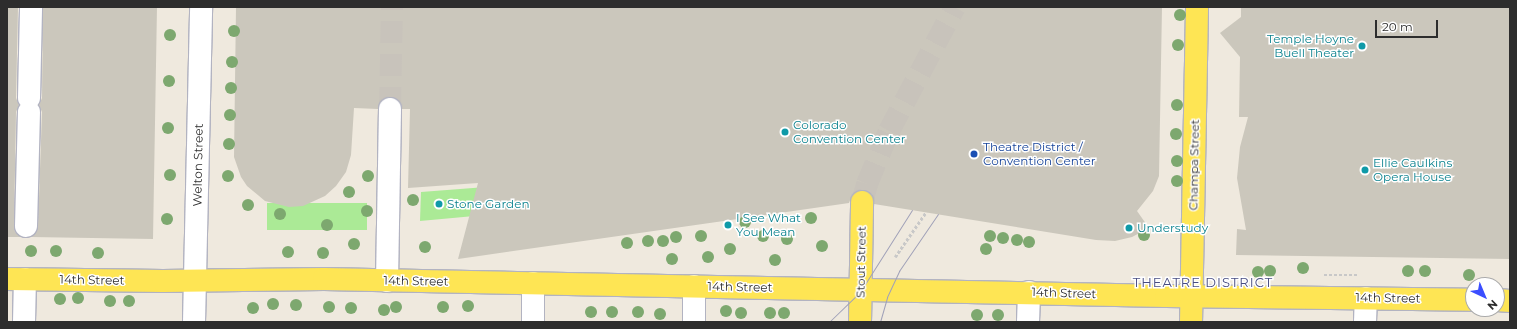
<!DOCTYPE html>
<html>
<head>
<meta charset="utf-8">
<style>
	body { margin:0 }
	#map { position:relative; width:1517px; height:329px; overflow:hidden; background:#efe9de; font-family:Montserrat,sans-serif }
	div>[style] { position:absolute }
	.green>* { inset:0; background:#abea96; transform-origin:0 0 }
	.building>* { inset:0; background:#cbc7bc }
	.minor-tunnel>* { height:22px; margin-top:-11px; transform-origin:0; background:repeating-linear-gradient(90deg,#c8c3bb 0 22px,transparent 0 33px) }
	.major-tunnel>* { height:22px; margin-top:-11px; transform-origin:0; background:repeating-linear-gradient(90deg,#c8c3bb 0 22px,transparent 0 33px) }
	.path>* { height:2.5px; margin-top:-1.25px; transform-origin:0; background:repeating-linear-gradient(90deg,#c8c8c8 0 3px,transparent 0 5px) }
	.roads { filter:drop-shadow(1px 0 #b2b3c1) drop-shadow(-1px 0 #b2b3c1) drop-shadow(0 1px #b2b3c1) drop-shadow(0 -1px #b2b3c1) }
	.minor>* { height:22px; margin:-11px; padding:0 11px; transform-origin:11px; border-radius:11px; background:#fff }
	.major>* { height:22px; margin:-11px; padding:0 11px; transform-origin:11px; border-radius:11px; background:#fee554 }
	.tram>* { height:1px; margin:-0.5px; padding:0 0.5px; transform-origin:0.5px; border-radius:0.5px; background:#a0a1b8 }
	.trees>* { width:12px; height:12px; margin:-6px; border-radius:50%; background:#7da86f }
	.dots>* { width:11px; height:11px; translate:-50% -50%; box-sizing:border-box; border:2px solid #fff; border-radius:50% }
	span { translate:-50% -50%; white-space:nowrap; text-align:center; line-height:1.15; -webkit-text-stroke:3px #fff; paint-order:stroke }
	.culture-label { font-size:12px; color:#0d838f }
	.right { translate:-100% -50%; text-align:right }
	.left { translate:0 -50%; text-align:left }
	.transit-label { font-size:12px; color:#164399 }
	.street-label { font-size:12px; color:#2d2d2d }
	.neighbourhood-label { font-size:13px; color:#484d82; letter-spacing:1px }
	.frame { position:absolute; inset:0; border:8px solid #2d2d2d; pointer-events:none }
	.north { position:absolute; left:1465px; top:277px; width:40px; height:40px; box-sizing:border-box; background:#fff; border:1px solid #ababab; border-radius:50%; rotate:136deg; font-size:11px; font-weight:700; line-height:16px; text-align:center; color:#2d2d2d }
	.north::after { content:''; display:block; margin:auto; width:14px; height:18px; background:#3b4eff; clip-path:polygon(50% 0,100% 100%,50% 72%,0 100%) }
	.scale { position:absolute; left:1375px; top:20px; width:63px; height:18px; box-sizing:border-box; border:2px solid #2d2d2d; border-top:0; padding-left:5px; font-size:12px; line-height:14px; white-space:nowrap; color:#2d2d2d; -webkit-text-stroke:3px #fff; paint-order:stroke }
</style>
</head>
<body>
<div id="map">
	<div class="green">
		<div style="clip-path:polygon(499px 186px,496px 214px,420px 221px,421px 192px)"></div>
		<div style="left:367px;top:203px;width:27px;height:100px;rotate:90deg"></div>
	</div>
	<div class="building">
		<div style="clip-path:polygon(7px 7px,18px 7px,16px 98px,19px 105px,16px 112px,14px 226px,15px 232px,21px 237px,7px 237px)"></div>
		<div style="clip-path:polygon(43px 7px,157px 7px,153px 239px,31px 237px,38px 226px,42px 112px,39px 105px,42px 98px)"></div>
		<div style="clip-path:polygon(236px 7px,1162px 7px,1159px 176px,1153px 191px,1137px 211px,1149px 228px,1132px 237px,1115px 241px,1096px 240px,874px 204px,873px 196px,862px 190px,852px 195px,849px 203px,458px 259px,478px 183px,408px 188px,410px 109px,402px 109px,396px 98px,384px 98px,378px 109px,354px 108px,351px 155px,346px 172px,336px 186px,325px 196px,303px 206px,289px 207px,265px 201px,247px 186px,241px 177px,234px 157px)"></div>
		<div style="clip-path:polygon(1241px 7px,1510px 7px,1510px 259px,1236px 255px,1237px 229px,1246px 230px,1237px 178px,1240px 147px,1248px 117px,1239px 117px,1240px 57px,1220px 33px,1241px 17px)"></div>
	</div>
	<div class="minor-tunnel">
		<div style="left:390px;top:109px;width:102px;rotate:-88.9deg"></div>
	</div>
	<div class="major-tunnel">
		<div style="left:862px;top:202px;width:19px;rotate:-74deg"></div>
		<div style="left:867px;top:184px;width:57px;rotate:-67.5deg"></div>
		<div style="left:889px;top:131px;width:140px;rotate:-62deg"></div>
	</div>
	<div class="path">
		<div style="left:895px;top:257px;width:55px;rotate:-55.4deg"></div>
		<div style="left:1324px;top:275px;width:33px"></div>
	</div>
	<div class="roads">
		<div class="minor">
			<div style="left:29px;top:98px;width:91px;rotate:-88.7deg"></div>
			<div style="left:26px;top:226px;width:114px;rotate:-88.5deg"></div>
			<div style="left:387px;top:281px;width:172px;rotate:-89deg"></div>
			<div style="left:24px;top:322px;width:43px;rotate:-88.7deg"></div>
			<div style="left:194px;top:322px;width:315px;rotate:-88.7deg"></div>
			<div style="left:533px;top:322px;width:39px;rotate:-90deg"></div>
			<div style="left:694px;top:322px;width:36px;rotate:-90deg"></div>
			<div style="left:1028px;top:322px;width:30px;rotate:-88deg"></div>
			<div style="left:1365px;top:322px;width:24px;rotate:-88deg"></div>
		</div>
		<div class="major">
			<div style="left:7px;top:279px;width:156px;rotate:0.7deg"></div>
			<div style="left:163px;top:281px;width:161px;rotate:-0.7deg"></div>
			<div style="left:324px;top:279px;width:842px;rotate:1.16deg"></div>
			<div style="left:1166px;top:296px;width:307px;rotate:0.7deg"></div>
			<div style="left:1497px;top:300px;width:13px;rotate:4deg"></div>
			<div style="left:860px;top:322px;width:120px;rotate:-89deg"></div>
			<div style="left:1191px;top:322px;width:315px;rotate:-88.9deg"></div>
		</div>
	</div>
	<div class="tram">
		<div style="left:829px;top:322px;width:43px;rotate:-44.1deg"></div>
		<div style="left:860px;top:292px;width:97px;rotate:-57.6deg"></div>
		<div style="left:880px;top:322px;width:26px;rotate:-74deg"></div>
		<div style="left:887px;top:297px;width:29px;rotate:-65deg"></div>
		<div style="left:899px;top:271px;width:69px;rotate:-55.6deg"></div>
	</div>
	<div class="trees">
		<div style="left:1180px;top:15px"></div>
		<div style="left:234px;top:31px"></div>
		<div style="left:170px;top:35px"></div>
		<div style="left:1178px;top:45px"></div>
		<div style="left:232px;top:62px"></div>
		<div style="left:169px;top:81px"></div>
		<div style="left:231px;top:88px"></div>
		<div style="left:1177px;top:105px"></div>
		<div style="left:230px;top:115px"></div>
		<div style="left:168px;top:128px"></div>
		<div style="left:1176px;top:134px"></div>
		<div style="left:229px;top:144px"></div>
		<div style="left:1177px;top:161px"></div>
		<div style="left:170px;top:175px"></div>
		<div style="left:228px;top:176px"></div>
		<div style="left:368px;top:176px"></div>
		<div style="left:1177px;top:181px"></div>
		<div style="left:349px;top:192px"></div>
		<div style="left:413px;top:200px"></div>
		<div style="left:248px;top:205px"></div>
		<div style="left:367px;top:211px"></div>
		<div style="left:280px;top:214px"></div>
		<div style="left:811px;top:218px"></div>
		<div style="left:167px;top:219px"></div>
		<div style="left:745px;top:222px"></div>
		<div style="left:327px;top:225px"></div>
		<div style="left:1144px;top:235px"></div>
		<div style="left:701px;top:236px"></div>
		<div style="left:763px;top:236px"></div>
		<div style="left:990px;top:236px"></div>
		<div style="left:676px;top:237px"></div>
		<div style="left:1003px;top:238px"></div>
		<div style="left:787px;top:239px"></div>
		<div style="left:1017px;top:240px"></div>
		<div style="left:648px;top:241px"></div>
		<div style="left:663px;top:241px"></div>
		<div style="left:1029px;top:242px"></div>
		<div style="left:627px;top:243px"></div>
		<div style="left:354px;top:244px"></div>
		<div style="left:822px;top:246px"></div>
		<div style="left:425px;top:247px"></div>
		<div style="left:730px;top:249px"></div>
		<div style="left:986px;top:249px"></div>
		<div style="left:31px;top:251px"></div>
		<div style="left:56px;top:251px"></div>
		<div style="left:288px;top:252px"></div>
		<div style="left:98px;top:253px"></div>
		<div style="left:323px;top:253px"></div>
		<div style="left:708px;top:257px"></div>
		<div style="left:672px;top:259px"></div>
		<div style="left:775px;top:260px"></div>
		<div style="left:1303px;top:268px"></div>
		<div style="left:1270px;top:271px"></div>
		<div style="left:1408px;top:271px"></div>
		<div style="left:1425px;top:271px"></div>
		<div style="left:1258px;top:272px"></div>
		<div style="left:1469px;top:275px"></div>
		<div style="left:78px;top:298px"></div>
		<div style="left:60px;top:299px"></div>
		<div style="left:110px;top:301px"></div>
		<div style="left:129px;top:301px"></div>
		<div style="left:273px;top:304px"></div>
		<div style="left:296px;top:305px"></div>
		<div style="left:468px;top:306px"></div>
		<div style="left:329px;top:307px"></div>
		<div style="left:396px;top:307px"></div>
		<div style="left:443px;top:307px"></div>
		<div style="left:253px;top:308px"></div>
		<div style="left:351px;top:308px"></div>
		<div style="left:384px;top:310px"></div>
		<div style="left:726px;top:311px"></div>
		<div style="left:591px;top:312px"></div>
		<div style="left:612px;top:312px"></div>
		<div style="left:638px;top:312px"></div>
		<div style="left:741px;top:313px"></div>
		<div style="left:770px;top:313px"></div>
		<div style="left:784px;top:313px"></div>
		<div style="left:660px;top:314px"></div>
		<div style="left:977px;top:315px"></div>
		<div style="left:998px;top:315px"></div>
	</div>
	<div class="dots">
		<div style="left:1362px;top:46px;background:#0f9aa8"></div>
		<div style="left:785px;top:132px;background:#0f9aa8"></div>
		<div style="left:974px;top:154px;background:#1a4fb4"></div>
		<div style="left:1365px;top:170px;background:#0f9aa8"></div>
		<div style="left:439px;top:204px;background:#0f9aa8"></div>
		<div style="left:728px;top:225px;background:#0f9aa8"></div>
		<div style="left:1129px;top:228px;background:#0f9aa8"></div>
	</div>
	<div class="culture-label">
		<span class="right" style="left:1354px;top:46px">Temple Hoyne<br>Buell Theater</span>
		<span class="left" style="left:793px;top:132px">Colorado<br>Convention Center</span>
		<span class="left" style="left:1373px;top:170px">Ellie Caulkins<br>Opera House</span>
		<span class="left" style="left:447px;top:204px">Stone Garden</span>
		<span class="left" style="left:736px;top:225px">I See What<br>You Mean</span>
		<span class="left" style="left:1137px;top:228px">Understudy</span>
	</div>
	<div class="transit-label">
		<span class="left" style="left:983px;top:154px">Theatre District /<br>Convention Center</span>
	</div>
	<div class="street-label">
		<span style="left:198px;top:165px;rotate:-89deg">Welton Street</span>
		<span style="left:1194px;top:165px;rotate:-89deg">Champa Street</span>
		<span style="left:861px;top:262px;rotate:-89deg">Stout Street</span>
		<span style="left:92px;top:280px;rotate:1deg">14th Street</span>
		<span style="left:416px;top:281px;rotate:1deg">14th Street</span>
		<span style="left:740px;top:287px;rotate:1deg">14th Street</span>
		<span style="left:1064px;top:293px;rotate:2deg">14th Street</span>
		<span style="left:1388px;top:298px;rotate:1deg">14th Street</span>
	</div>
	<div class="neighbourhood-label">
		<span style="left:1203px;top:282px">THEATRE DISTRICT</span>
	</div>
	<div class="frame"></div>
	<div class="north">N</div>
	<div class="scale">20 m</div>
</div>
</body>
</html>
